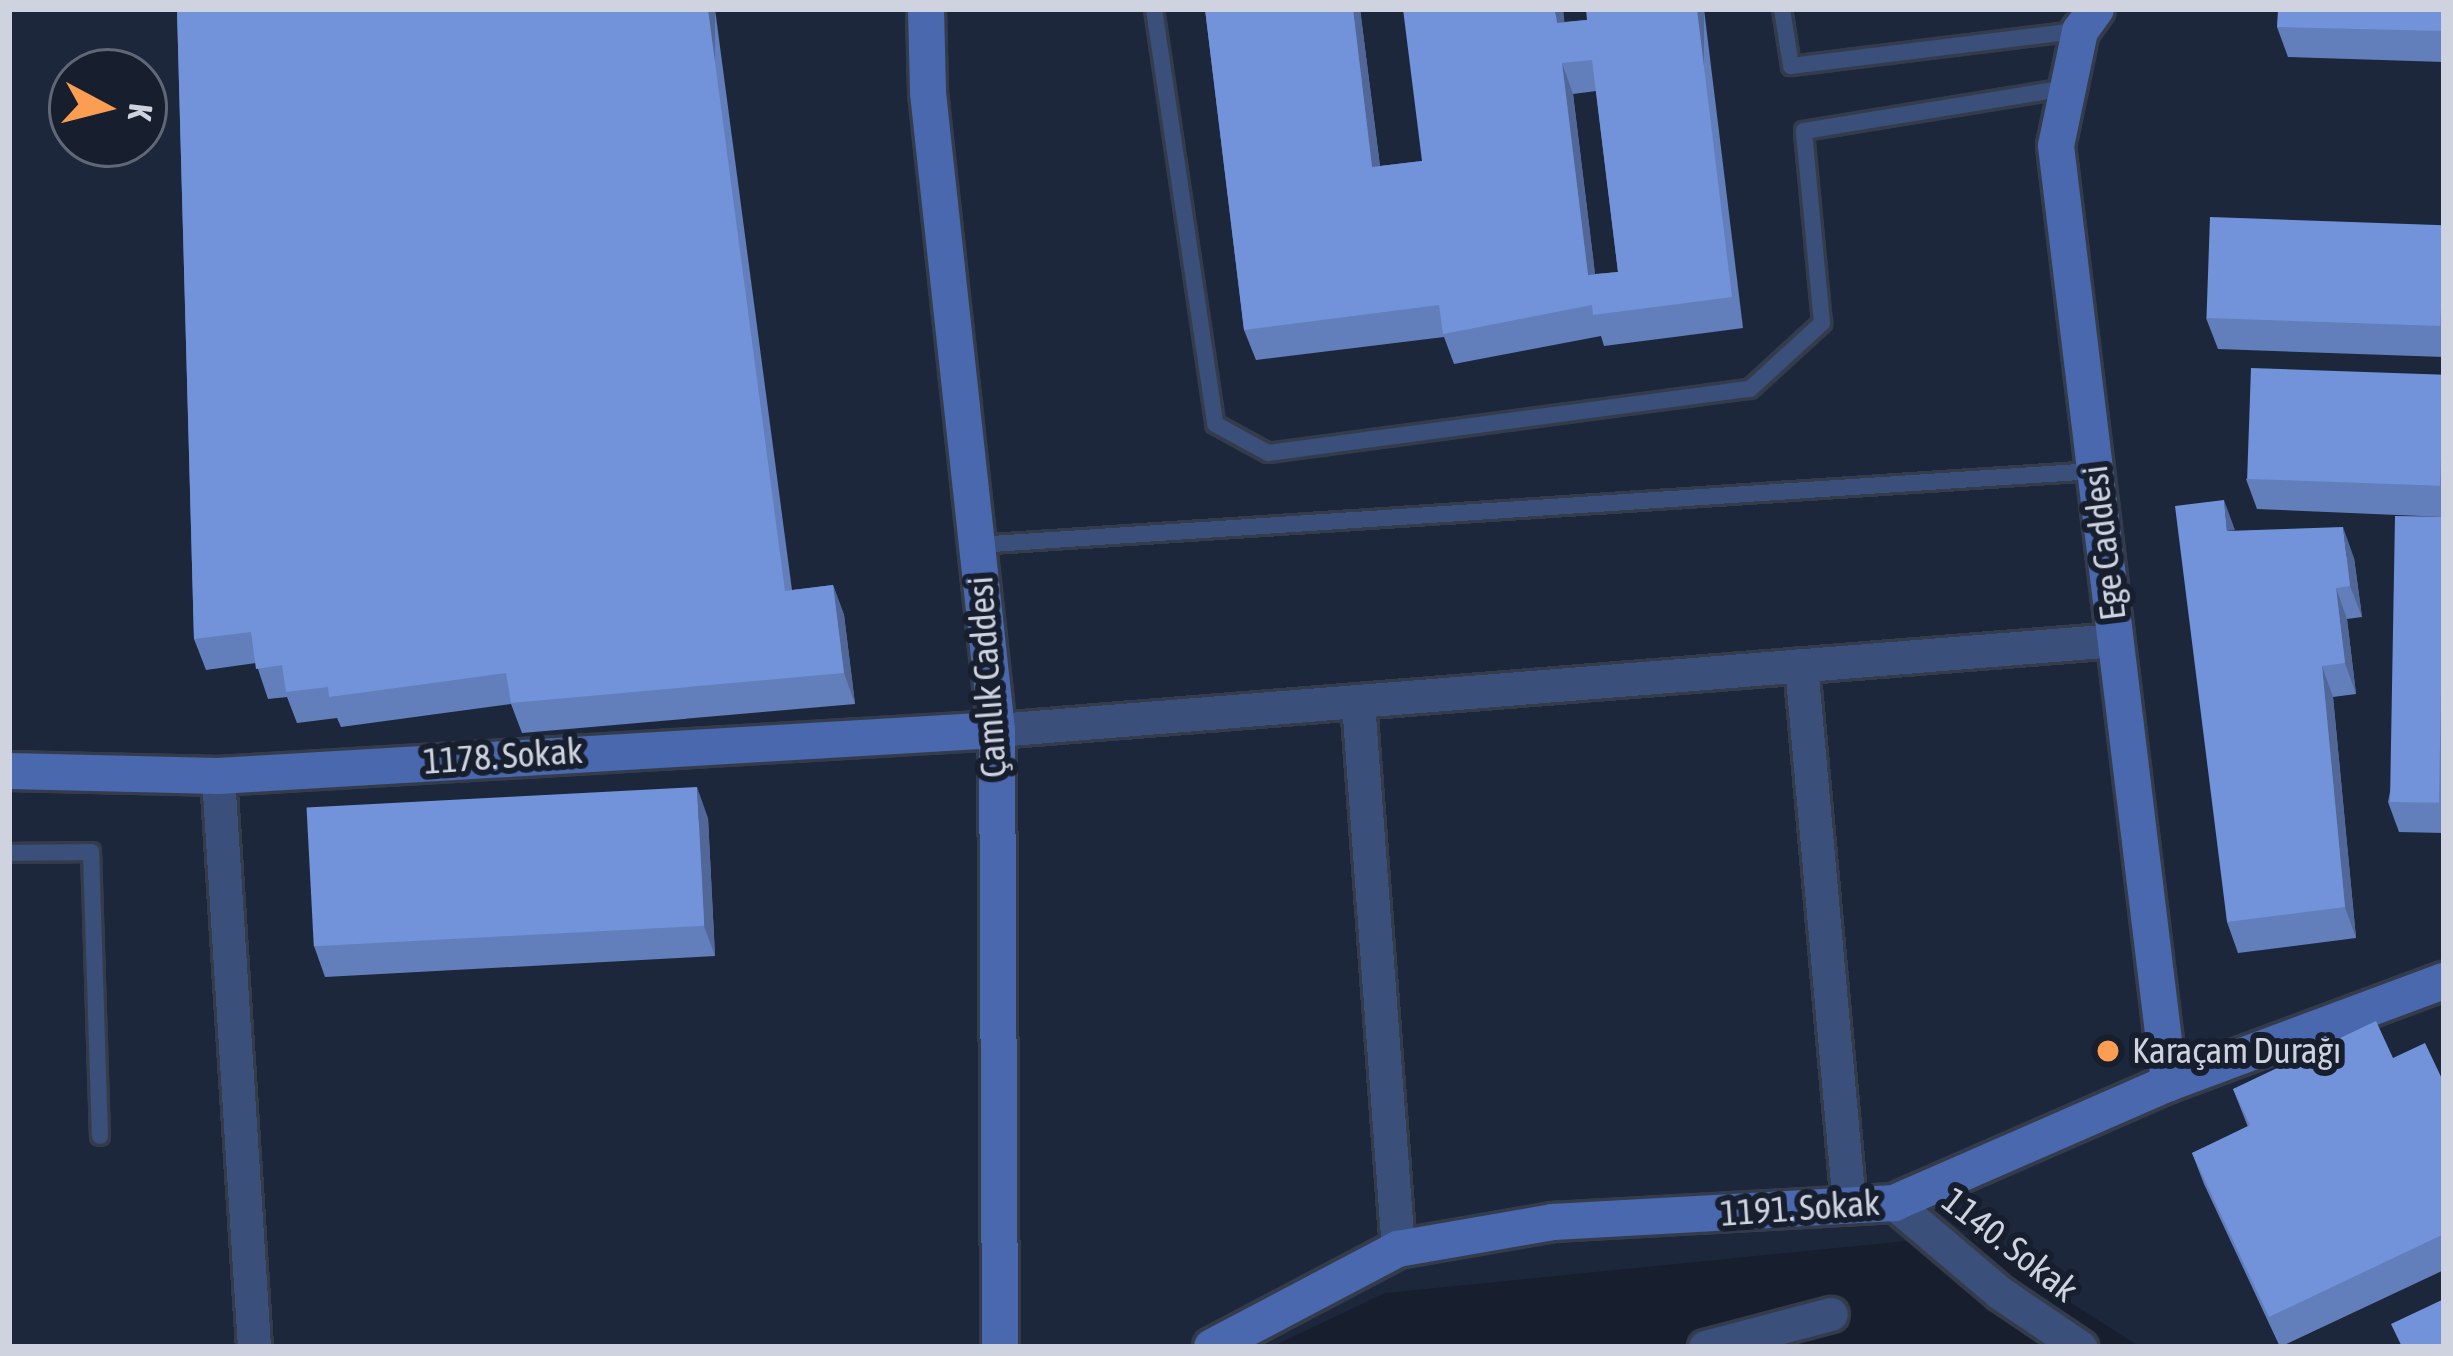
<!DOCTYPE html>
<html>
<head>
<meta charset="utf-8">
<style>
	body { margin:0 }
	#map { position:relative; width:2453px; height:1356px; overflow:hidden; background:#171f2f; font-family:"Asap Condensed",sans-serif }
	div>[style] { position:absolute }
	.built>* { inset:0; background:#1d273c }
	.roads { filter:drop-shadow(3px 0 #343c4b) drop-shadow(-3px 0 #343c4b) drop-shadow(0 3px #343c4b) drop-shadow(0 -3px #343c4b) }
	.lane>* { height:16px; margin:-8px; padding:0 8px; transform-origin:8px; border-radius:8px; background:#3a4f7a }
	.street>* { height:33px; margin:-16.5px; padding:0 16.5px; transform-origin:16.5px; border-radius:16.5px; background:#3a4f7a }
	.secondary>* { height:36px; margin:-18px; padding:0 18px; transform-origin:18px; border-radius:18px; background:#4968ae }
	.wall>* { inset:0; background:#627ebb }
	.shaded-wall>* { inset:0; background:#506798; transform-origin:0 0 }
	.building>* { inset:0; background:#7293d9; transform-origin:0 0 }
	.dots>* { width:33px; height:33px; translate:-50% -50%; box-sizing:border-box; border:6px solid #171f2f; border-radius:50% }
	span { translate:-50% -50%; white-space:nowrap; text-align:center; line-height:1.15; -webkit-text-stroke:12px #171f2f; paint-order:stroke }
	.street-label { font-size:36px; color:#ced3df }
	.poi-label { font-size:36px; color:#ced3df }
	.left { translate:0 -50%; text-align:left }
	.frame { position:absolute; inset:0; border:12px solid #ced3df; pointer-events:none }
	.north { position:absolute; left:48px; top:48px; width:120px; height:120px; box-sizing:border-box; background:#171f2f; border:3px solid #606775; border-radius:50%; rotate:97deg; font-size:33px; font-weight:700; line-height:48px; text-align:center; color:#ced3df }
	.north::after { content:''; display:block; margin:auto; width:42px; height:54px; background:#fc9e52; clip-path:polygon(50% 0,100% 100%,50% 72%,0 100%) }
</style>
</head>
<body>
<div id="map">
	<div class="built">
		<div style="clip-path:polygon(evenodd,9px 9px,2444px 9px,2444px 1347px,2140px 1347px,1966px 1235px,1385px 1293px,1271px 1347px,9px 1347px,9px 9px,72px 72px,144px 72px,144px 144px,72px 144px,72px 72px)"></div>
	</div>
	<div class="roads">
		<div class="lane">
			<div style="left:1154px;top:9px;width:419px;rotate:81.6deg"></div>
			<div style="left:1215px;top:424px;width:60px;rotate:28.7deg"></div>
			<div style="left:1268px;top:453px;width:486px;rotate:-7.6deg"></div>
			<div style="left:1750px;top:389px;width:98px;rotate:-42.5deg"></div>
			<div style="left:1822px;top:323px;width:193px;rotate:-95.4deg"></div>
			<div style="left:1804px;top:131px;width:266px;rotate:-9.3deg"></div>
			<div style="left:1782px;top:9px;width:58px;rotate:81deg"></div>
			<div style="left:1791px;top:66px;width:289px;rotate:-7deg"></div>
			<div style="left:977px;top:545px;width:1120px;rotate:-3.79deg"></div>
			<div style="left:9px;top:853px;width:82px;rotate:-0.7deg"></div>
			<div style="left:91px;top:852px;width:284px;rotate:88.2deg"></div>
		</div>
		<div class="street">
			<div style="left:1801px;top:665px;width:542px;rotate:84.92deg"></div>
			<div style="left:1358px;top:702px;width:548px;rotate:85.82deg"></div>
			<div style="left:997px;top:730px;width:1123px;rotate:-4.6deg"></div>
			<div style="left:218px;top:776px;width:572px;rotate:86.39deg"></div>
			<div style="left:1894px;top:1203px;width:139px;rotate:40.3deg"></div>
			<div style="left:2000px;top:1293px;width:97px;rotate:34deg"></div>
			<div style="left:1705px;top:1347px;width:130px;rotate:-14.7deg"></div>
		</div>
		<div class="secondary">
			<div style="left:926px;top:9px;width:84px;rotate:88.6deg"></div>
			<div style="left:928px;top:93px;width:641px;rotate:83.82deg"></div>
			<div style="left:997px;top:730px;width:617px;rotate:89.72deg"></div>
			<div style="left:2096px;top:9px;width:27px;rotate:126deg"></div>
			<div style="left:2080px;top:31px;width:117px;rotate:101.8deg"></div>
			<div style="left:2056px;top:146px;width:944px;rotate:83.12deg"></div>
			<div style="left:9px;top:771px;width:209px;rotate:1.4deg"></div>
			<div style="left:218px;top:776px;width:780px;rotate:-3.38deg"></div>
			<div style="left:1212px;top:1347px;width:210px;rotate:-27.8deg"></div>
			<div style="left:1398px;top:1249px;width:157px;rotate:-9.9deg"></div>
			<div style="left:1553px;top:1222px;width:342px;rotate:-3.2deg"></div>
			<div style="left:1894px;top:1203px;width:300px;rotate:-23.6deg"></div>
			<div style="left:2169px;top:1083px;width:293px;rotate:-20.4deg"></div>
		</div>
	</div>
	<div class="wall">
		<div style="clip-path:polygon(177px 9px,715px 9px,792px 590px,833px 585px,844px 615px,855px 704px,522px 733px,511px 704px,341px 727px,337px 718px,297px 723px,287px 697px,268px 699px,256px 663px,206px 670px,194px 639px)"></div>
		<div style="clip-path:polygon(evenodd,1205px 9px,1360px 9px,1380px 166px,1422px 161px,1563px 9px,1564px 22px,1704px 9px,1743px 328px,1604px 346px,1601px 336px,1454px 364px,1444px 337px,1256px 360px,1244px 330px,1205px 9px,1596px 91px,1618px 272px,1595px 274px,1573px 94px,1596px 91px)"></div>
		<div style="clip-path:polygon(2444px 9px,2444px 62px,2288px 57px,2277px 27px)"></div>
		<div style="clip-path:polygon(2444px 226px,2444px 357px,2218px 349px,2206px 318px)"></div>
		<div style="clip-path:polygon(2444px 376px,2444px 517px,2257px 509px,2246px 479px)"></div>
		<div style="clip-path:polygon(2444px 517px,2444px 833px,2399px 832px,2388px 802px)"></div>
		<div style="clip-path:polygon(2235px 531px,2354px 558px,2362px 617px,2347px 619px,2356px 694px,2333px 697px,2356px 938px,2238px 953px,2227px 922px)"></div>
		<div style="clip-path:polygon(708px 818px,715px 956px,325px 977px,314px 946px)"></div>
		<div style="clip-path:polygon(2393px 1058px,2444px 1083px,2444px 1270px,2280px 1347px,2204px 1184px,2192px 1153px,2248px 1127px,2233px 1089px)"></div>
	</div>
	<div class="shaded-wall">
		<div style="left:708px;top:9px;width:7px;height:587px"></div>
		<div style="clip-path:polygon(1353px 9px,1360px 9px,1384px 198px,1372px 167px)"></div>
		<div style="clip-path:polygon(1555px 9px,1563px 9px,1568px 54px,1557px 23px)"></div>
		<div style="left:1697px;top:9px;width:7px;height:290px"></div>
		<div style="clip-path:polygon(1562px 63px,1573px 94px,1599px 306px,1588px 275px)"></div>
		<div style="clip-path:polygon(2224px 500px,2235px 530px,2227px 531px)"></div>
		<div style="clip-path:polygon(2343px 527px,2354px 558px,2362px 617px,2350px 586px)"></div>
		<div style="clip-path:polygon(833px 585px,844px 615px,855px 704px,844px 673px)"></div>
		<div style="clip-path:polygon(2336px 588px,2347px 619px,2356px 694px,2345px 663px)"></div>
		<div style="clip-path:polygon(2322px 666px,2333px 697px,2356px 938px,2345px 907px)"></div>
		<div style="clip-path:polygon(697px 787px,708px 818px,715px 956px,704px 926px)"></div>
		<div style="clip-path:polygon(9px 1020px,10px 1152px,9px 1147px)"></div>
	</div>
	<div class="building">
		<div style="clip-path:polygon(177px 9px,708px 9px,785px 591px,833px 585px,844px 673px,511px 703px,506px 673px,329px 697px,328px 687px,286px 692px,282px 665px,256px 669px,251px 632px,194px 639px)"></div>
		<div style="clip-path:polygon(evenodd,1205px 9px,1353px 9px,1372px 167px,1422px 161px,1403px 9px,1555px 9px,1557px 23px,1587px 20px,1586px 9px,1697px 9px,1732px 297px,1593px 315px,1592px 305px,1443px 334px,1439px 305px,1244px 330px,1205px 9px,1592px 60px,1618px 272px,1588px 275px,1562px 63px,1592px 60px)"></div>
		<div style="clip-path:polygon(2278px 9px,2444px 9px,2444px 31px,2277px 27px)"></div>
		<div style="left:2210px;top:217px;width:234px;height:101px;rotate:2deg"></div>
		<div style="left:2251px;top:368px;width:193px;height:111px;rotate:2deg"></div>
		<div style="clip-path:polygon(2224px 500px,2227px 531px,2343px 527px,2350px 586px,2336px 588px,2345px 663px,2322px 666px,2345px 907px,2227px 922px,2175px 506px)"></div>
		<div style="left:2395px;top:516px;width:49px;height:286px;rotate:1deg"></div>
		<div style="left:697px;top:787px;width:139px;height:391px;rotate:87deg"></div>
		<div style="clip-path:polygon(2376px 1021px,2393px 1058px,2425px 1043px,2444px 1083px,2444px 1234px,2269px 1317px,2192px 1153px,2250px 1125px,2233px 1089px)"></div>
		<div style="clip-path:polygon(2444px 1299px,2444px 1347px,2402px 1347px,2391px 1324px)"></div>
	</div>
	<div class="dots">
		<div style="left:2108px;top:1051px;background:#fc9e52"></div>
	</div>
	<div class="street-label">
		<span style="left:2104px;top:543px;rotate:-97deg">Ege Caddesi</span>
		<span style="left:987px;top:677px;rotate:-94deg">Çamlık Caddesi</span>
		<span style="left:503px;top:756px;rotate:-4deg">1178. Sokak</span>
		<span style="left:1800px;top:1208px;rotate:-4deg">1191. Sokak</span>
		<span style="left:2010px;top:1245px;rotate:38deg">1140. Sokak</span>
	</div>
	<div class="poi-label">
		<span class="left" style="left:2132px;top:1051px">Karaçam Durağı</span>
	</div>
	<div class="frame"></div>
	<div class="north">K</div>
</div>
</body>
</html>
